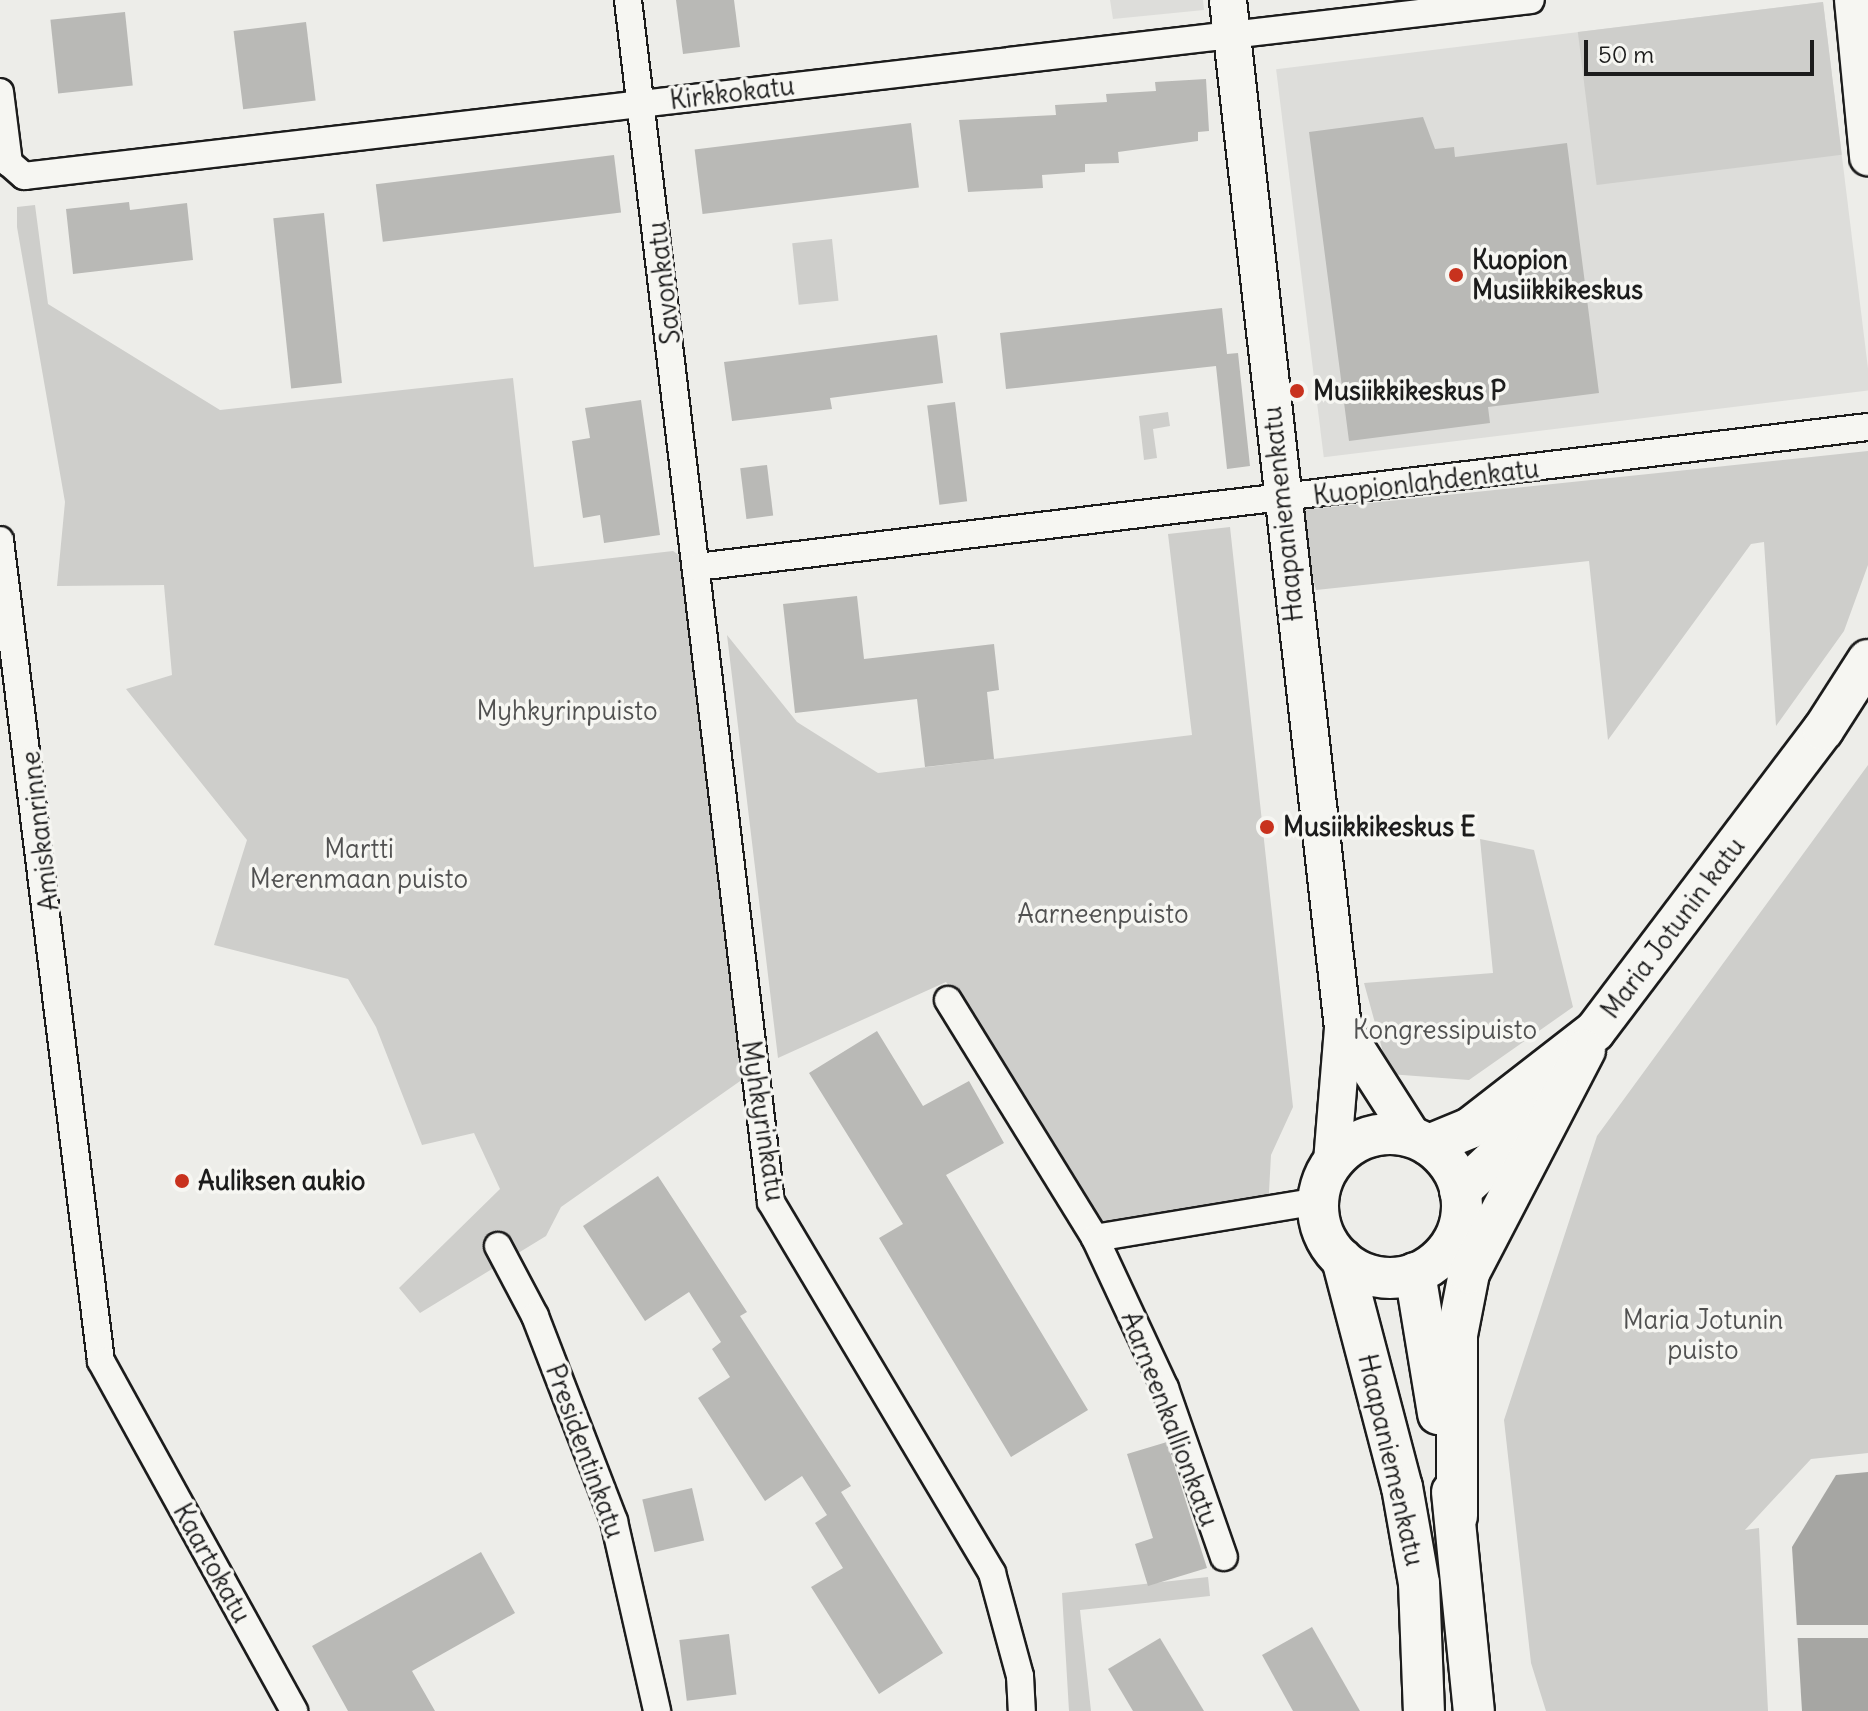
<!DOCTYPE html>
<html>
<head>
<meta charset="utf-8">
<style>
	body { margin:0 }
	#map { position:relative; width:1868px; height:1711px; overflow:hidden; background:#edede9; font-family:Delius,sans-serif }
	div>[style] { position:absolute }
	.built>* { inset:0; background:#ddddda; transform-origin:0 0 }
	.green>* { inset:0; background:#cececb; transform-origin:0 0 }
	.water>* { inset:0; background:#a6a6a3 }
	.pier>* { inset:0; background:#edede9; transform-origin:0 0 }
	.building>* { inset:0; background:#b9b9b6; transform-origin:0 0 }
	.roads { filter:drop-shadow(2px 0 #1c1c1c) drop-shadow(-2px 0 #1c1c1c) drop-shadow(0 2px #1c1c1c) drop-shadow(0 -2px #1c1c1c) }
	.street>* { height:26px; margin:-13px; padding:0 13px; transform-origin:13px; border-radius:13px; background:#f6f6f2 }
	.secondary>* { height:36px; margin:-18px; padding:0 18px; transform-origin:18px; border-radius:18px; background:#f6f6f2 }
	.primary>* { height:40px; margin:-20px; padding:0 20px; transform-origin:20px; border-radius:20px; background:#f6f6f2 }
	.primary>.ring { margin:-20px; padding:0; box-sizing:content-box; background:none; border:40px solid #f6f6f2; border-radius:50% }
	.dots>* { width:22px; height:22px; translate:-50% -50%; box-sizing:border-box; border:4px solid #f6f6f2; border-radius:50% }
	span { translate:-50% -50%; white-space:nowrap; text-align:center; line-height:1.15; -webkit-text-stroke:7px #f6f6f2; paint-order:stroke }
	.street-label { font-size:26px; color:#1c1c1c }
	.poi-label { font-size:26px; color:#1c1c1c; font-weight:700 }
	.left { translate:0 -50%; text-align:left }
	.park-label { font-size:26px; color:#515151 }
	.scale { position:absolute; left:1584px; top:40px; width:230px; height:36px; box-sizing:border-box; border:4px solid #1c1c1c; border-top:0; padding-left:10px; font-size:24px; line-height:28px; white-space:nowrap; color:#1c1c1c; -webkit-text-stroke:6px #f6f6f2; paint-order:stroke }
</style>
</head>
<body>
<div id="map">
	<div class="built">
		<div style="clip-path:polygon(1110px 0,1203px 0,1204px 10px,1113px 19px)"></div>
		<div style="left:1823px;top:2px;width:391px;height:551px;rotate:83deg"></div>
	</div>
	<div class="green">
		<div style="left:1823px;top:2px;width:154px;height:247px;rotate:83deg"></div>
		<div style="clip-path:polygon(35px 205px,48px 304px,220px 410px,513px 378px,534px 567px,673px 551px,697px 567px,753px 1072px,561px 1207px,546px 1236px,420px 1313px,399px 1288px,500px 1189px,474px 1133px,422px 1145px,376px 1027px,348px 979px,214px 945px,247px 840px,126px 689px,172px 675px,164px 585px,57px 586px,65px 502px,17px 227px,17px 207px)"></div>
		<div style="left:832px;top:239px;width:62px;height:40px;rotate:84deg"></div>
		<div style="clip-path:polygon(1168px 412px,1170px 426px,1153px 429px,1157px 458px,1144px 460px,1139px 416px)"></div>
		<div style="clip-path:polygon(1868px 451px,1868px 565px,1844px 631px,1776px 726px,1764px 542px,1751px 544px,1608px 740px,1589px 561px,1316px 590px,1293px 511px)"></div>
		<div style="clip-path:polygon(1230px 527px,1293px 1107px,1271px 1155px,1268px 1210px,1095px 1238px,1034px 1135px,1035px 1110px,946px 982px,778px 1058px,727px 635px,797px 722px,878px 773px,1192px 735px,1168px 534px)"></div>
		<div style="clip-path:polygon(1868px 765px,1868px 1453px,1811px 1459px,1745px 1530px,1759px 1528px,1768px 1711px,1546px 1711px,1531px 1663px,1504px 1420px,1597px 1136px)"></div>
		<div style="clip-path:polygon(1480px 839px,1534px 850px,1573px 1007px,1469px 1080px,1389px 1074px,1364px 983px,1493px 973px)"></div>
		<div style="clip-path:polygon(1208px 1577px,1210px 1596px,1080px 1610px,1091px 1711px,1069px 1711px,1062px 1593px)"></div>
	</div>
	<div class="water">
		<div style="clip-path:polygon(1868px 1472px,1868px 1711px,1802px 1711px,1792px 1547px,1836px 1475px)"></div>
	</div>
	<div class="pier">
		<div style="left:1868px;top:1625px;width:13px;height:74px;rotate:90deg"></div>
	</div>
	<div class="building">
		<div style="clip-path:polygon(676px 0,734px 0,740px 47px,683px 54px)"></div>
		<div style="left:125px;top:12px;width:74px;height:75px;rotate:84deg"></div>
		<div style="left:306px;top:22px;width:79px;height:73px;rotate:83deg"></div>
		<div style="clip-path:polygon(1206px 79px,1209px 131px,1198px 132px,1198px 141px,1118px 152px,1119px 163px,1085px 164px,1085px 172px,1042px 175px,1043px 188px,968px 192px,959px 120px,1056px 115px,1055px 105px,1107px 102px,1106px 94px,1156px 91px,1155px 82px)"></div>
		<div style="clip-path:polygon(1423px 117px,1435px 149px,1454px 147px,1455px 157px,1567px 143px,1599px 393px,1488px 407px,1490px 423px,1349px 441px,1309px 132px)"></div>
		<div style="left:911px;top:123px;width:65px;height:218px;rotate:83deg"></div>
		<div style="left:614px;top:155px;width:58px;height:240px;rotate:83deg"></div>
		<div style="clip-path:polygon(129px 202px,130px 210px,187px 203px,193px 260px,73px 274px,66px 209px)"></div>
		<div style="left:324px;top:213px;width:171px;height:51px;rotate:84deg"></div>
		<div style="clip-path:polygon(1222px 308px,1227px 354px,1238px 353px,1250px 466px,1227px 469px,1216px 366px,1006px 389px,1000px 333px)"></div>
		<div style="clip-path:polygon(937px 335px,943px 383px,830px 398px,832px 409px,732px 421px,724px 362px)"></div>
		<div style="clip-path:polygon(641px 400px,660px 535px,604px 543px,600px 515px,583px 518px,572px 441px,590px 438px,585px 408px)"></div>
		<div style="left:955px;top:402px;width:100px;height:28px;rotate:83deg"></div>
		<div style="left:767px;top:465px;width:51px;height:27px;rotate:83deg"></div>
		<div style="clip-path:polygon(857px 596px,864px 659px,994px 644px,999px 690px,987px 692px,994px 759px,925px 767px,917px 699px,795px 713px,783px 604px)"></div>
		<div style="clip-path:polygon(877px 1031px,923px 1106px,969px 1081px,1004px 1143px,946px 1175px,1088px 1410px,1011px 1457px,879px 1238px,903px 1224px,809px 1073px)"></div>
		<div style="clip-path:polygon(658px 1176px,747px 1312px,740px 1316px,851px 1486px,841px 1492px,943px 1653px,879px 1694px,811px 1587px,843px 1568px,815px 1523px,827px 1515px,802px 1476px,765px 1501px,698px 1398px,730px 1377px,712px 1349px,721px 1342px,689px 1292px,645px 1321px,583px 1226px)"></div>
		<div style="clip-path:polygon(1167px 1442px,1207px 1568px,1148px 1586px,1135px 1544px,1153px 1538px,1127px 1454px)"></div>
		<div style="left:692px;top:1488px;width:54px;height:51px;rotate:77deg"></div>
		<div style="clip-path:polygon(481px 1552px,515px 1613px,412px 1671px,435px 1711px,348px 1711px,312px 1646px)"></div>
		<div style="clip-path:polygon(1312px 1627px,1360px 1711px,1293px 1711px,1262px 1655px)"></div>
		<div style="left:729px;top:1634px;width:61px;height:50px;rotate:83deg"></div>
		<div style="clip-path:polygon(1160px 1638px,1204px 1711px,1133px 1711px,1108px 1669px)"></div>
	</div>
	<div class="roads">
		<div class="street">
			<div style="left:628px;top:0;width:1210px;rotate:83.22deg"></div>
			<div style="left:771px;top:1202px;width:432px;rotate:59.2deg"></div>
			<div style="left:992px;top:1573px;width:107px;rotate:74.8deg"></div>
			<div style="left:1020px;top:1676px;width:35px;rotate:87deg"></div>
			<div style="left:0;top:92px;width:72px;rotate:82.8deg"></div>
			<div style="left:9px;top:163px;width:20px;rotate:41deg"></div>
			<div style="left:24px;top:176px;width:1517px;rotate:-6.66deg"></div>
			<div style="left:0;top:540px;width:827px;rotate:82.99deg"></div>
			<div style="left:101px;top:1361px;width:400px;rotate:61.1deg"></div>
			<div style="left:697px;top:567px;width:1179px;rotate:-6.82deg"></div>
			<div style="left:948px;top:1000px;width:280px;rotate:58.3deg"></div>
			<div style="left:1095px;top:1238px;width:226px;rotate:-9.4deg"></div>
			<div style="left:1095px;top:1238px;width:166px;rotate:65deg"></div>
			<div style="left:1165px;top:1388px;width:179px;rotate:70.8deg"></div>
			<div style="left:498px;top:1246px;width:79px;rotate:62.1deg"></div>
			<div style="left:535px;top:1316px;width:220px;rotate:68.9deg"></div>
			<div style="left:614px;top:1521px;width:195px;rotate:77.2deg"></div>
		</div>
		<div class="secondary">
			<div style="left:1228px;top:0;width:1034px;rotate:83.62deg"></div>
			<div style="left:1343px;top:1028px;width:135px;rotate:94.7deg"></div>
			<div style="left:1853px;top:0;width:158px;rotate:84.5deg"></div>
			<div style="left:1344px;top:1029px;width:128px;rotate:57.4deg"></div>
		</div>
		<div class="primary">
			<div class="ring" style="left:1318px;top:1134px;width:104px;height:104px"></div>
			<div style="left:1429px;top:1145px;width:44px;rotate:-22.5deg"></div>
			<div style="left:1470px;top:1128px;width:158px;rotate:-37.8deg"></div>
			<div style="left:1595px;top:1031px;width:378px;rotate:-52.9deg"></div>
			<div style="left:1823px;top:730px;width:83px;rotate:-57.3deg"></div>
			<div style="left:1460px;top:1191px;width:108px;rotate:-43.1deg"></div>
			<div style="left:1342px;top:1259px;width:236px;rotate:75.3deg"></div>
			<div style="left:1402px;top:1487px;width:97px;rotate:80deg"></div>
			<div style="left:1419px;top:1583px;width:128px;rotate:87.8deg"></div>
			<div style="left:1415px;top:1273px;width:143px;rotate:80.7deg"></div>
			<div style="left:1452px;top:1492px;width:220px;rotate:84.3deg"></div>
			<div style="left:1457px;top:1516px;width:181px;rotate:-90deg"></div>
			<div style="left:1457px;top:1335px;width:63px;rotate:-79deg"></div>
			<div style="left:1469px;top:1273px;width:251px;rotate:-62.5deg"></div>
		</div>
	</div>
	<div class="dots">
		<div style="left:1456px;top:275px;background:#c8321e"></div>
		<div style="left:1297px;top:391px;background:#c8321e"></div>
		<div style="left:1267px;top:827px;background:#c8321e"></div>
		<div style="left:182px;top:1181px;background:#c8321e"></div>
	</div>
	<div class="street-label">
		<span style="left:732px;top:93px;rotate:-7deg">Kirkkokatu</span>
		<span style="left:664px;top:283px;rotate:-97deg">Savonkatu</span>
		<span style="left:1426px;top:482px;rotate:-7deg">Kuopionlahdenkatu</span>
		<span style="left:1283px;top:514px;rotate:-96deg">Haapaniemenkatu</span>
		<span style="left:40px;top:831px;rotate:-97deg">Amiskanrinne</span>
		<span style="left:1673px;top:928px;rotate:-53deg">Maria Jotunin katu</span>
		<span style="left:763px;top:1121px;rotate:81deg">Myhkyrinkatu</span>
		<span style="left:1170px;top:1419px;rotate:69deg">Aarneenkallionkatu</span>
		<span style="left:585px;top:1451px;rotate:70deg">Presidentinkatu</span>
		<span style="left:1391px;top:1460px;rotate:77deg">Haapaniemenkatu</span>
		<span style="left:212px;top:1563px;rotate:61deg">Kaartokatu</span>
	</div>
	<div class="poi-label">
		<span class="left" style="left:1472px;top:275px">Kuopion<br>Musiikkikeskus</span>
		<span class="left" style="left:1313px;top:391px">Musiikkikeskus P</span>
		<span class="left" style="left:1283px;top:827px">Musiikkikeskus E</span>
		<span class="left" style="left:198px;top:1181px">Auliksen aukio</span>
	</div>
	<div class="park-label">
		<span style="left:567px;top:711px">Myhkyrinpuisto</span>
		<span style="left:359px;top:864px">Martti<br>Merenmaan puisto</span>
		<span style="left:1103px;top:914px">Aarneenpuisto</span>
		<span style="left:1445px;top:1030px">Kongressipuisto</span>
		<span style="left:1703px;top:1335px">Maria Jotunin<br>puisto</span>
	</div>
	<div class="scale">50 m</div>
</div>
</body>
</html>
